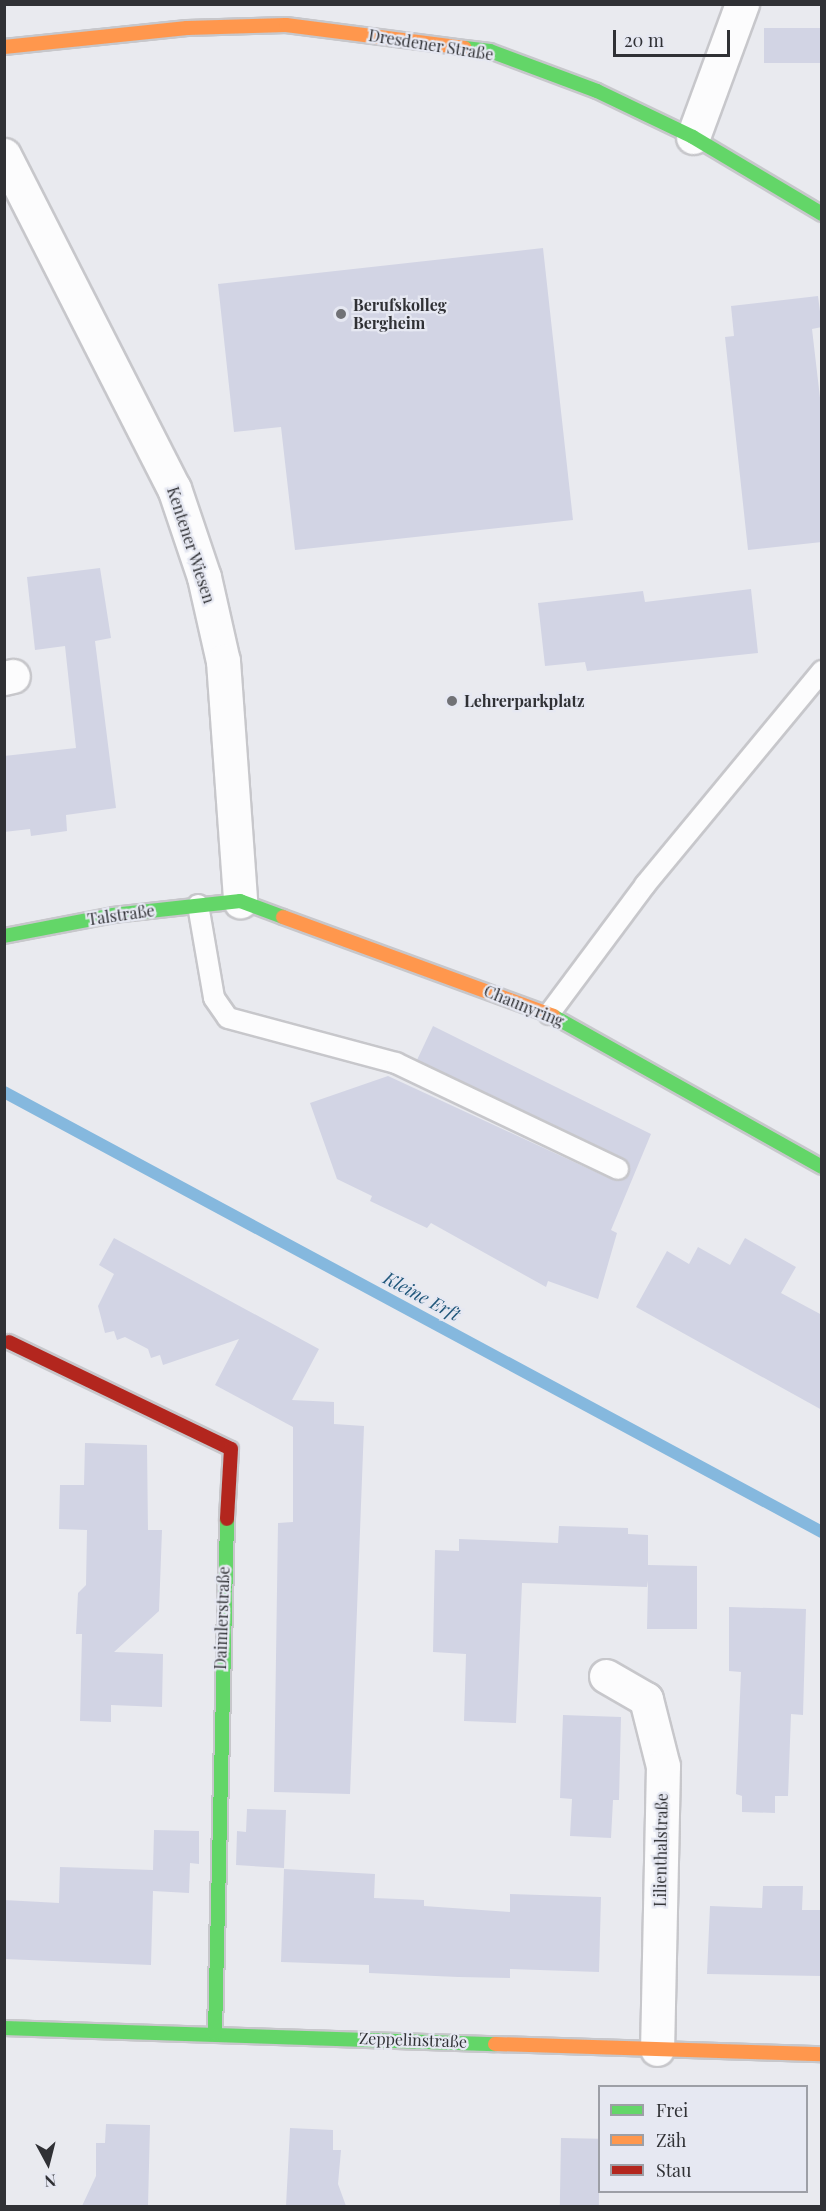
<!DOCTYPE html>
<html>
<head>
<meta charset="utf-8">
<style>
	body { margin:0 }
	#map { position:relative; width:826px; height:2211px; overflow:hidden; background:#e9eaef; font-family:"Playfair Display",serif }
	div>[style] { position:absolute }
	.stream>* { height:12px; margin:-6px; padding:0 6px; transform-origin:6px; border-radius:6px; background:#85b8de }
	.building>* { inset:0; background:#d2d4e4; transform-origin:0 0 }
	.roads { filter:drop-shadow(2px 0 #c7c7cb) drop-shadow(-2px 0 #c7c7cb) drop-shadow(0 2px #c7c7cb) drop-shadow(0 -2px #c7c7cb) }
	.lane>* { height:20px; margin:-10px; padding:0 10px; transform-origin:10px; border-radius:10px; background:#fcfcfd }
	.street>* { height:33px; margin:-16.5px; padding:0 16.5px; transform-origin:16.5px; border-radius:16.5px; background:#fcfcfd }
	.fast>* { height:14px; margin:-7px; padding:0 7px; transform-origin:7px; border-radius:7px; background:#63d668 }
	.slow>* { height:14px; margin:-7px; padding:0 7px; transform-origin:7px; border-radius:7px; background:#ff974d }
	.jam>* { height:14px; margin:-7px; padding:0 7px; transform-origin:7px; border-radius:7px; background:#b3261e }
	.dots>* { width:16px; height:16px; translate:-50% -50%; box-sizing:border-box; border:3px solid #e6e8f2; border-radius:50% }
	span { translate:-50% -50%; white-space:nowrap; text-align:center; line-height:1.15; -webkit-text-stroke:4.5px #e6e8f2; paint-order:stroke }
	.street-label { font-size:16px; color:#303135 }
	.poi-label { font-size:16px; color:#303135; font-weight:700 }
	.left { translate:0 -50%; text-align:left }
	.water-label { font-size:18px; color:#22587b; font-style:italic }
	.frame { position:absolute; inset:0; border:6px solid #303135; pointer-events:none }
	.legend { position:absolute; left:598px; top:2085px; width:210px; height:108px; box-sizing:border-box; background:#e6e8f2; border:2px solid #9d9fa6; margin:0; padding:8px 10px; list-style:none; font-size:18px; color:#303135 }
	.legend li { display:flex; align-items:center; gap:12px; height:30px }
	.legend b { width:30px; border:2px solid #9d9fa6 }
	.north { position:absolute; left:18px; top:2133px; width:60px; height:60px; -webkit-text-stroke:4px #e6e8f2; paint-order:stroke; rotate:173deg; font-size:16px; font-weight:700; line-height:24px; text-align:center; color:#303135 }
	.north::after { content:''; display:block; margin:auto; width:21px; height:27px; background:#303135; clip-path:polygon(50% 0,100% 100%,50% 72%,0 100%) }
	.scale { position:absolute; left:613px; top:30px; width:117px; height:27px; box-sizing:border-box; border:3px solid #303135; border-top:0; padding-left:8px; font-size:18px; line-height:21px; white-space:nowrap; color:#303135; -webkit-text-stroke:4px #e6e8f2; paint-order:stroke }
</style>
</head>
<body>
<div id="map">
	<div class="stream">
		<div style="left:4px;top:1092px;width:929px;rotate:28.28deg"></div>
	</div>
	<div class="building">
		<div style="left:822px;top:28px;width:35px;height:58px;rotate:90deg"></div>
		<div style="clip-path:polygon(543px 248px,573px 520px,295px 550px,281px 427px,234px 432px,218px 284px)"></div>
		<div style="clip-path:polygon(818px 296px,822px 327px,812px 329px,822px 415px,822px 542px,748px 550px,725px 337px,734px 336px,731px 306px)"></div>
		<div style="clip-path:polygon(100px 568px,111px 638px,95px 641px,116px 808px,66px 815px,67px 831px,31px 836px,30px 829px,4px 832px,4px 756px,76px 748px,65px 646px,35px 650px,27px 577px)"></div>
		<div style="clip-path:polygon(751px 589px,758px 653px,587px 671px,585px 662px,545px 666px,538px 603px,643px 591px,645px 602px)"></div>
		<div style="clip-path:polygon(433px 1026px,651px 1134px,611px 1230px,617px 1233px,598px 1299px,548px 1281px,546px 1287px,431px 1223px,427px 1228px,370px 1201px,372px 1196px,337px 1179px,310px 1103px,388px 1076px,613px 1180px,629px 1175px,623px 1158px,417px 1060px)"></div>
		<div style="clip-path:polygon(114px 1238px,319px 1349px,292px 1400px,334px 1402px,334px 1424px,364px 1426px,350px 1794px,274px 1792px,278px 1523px,293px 1522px,293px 1427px,215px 1385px,239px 1339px,163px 1365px,160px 1355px,151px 1358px,148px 1349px,125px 1337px,117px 1340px,114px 1331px,105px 1333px,98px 1306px,114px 1274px,99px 1265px)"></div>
		<div style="clip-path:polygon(745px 1238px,796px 1267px,781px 1293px,822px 1315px,822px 1410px,636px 1307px,667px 1251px,689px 1264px,698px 1247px,730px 1265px)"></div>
		<div style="clip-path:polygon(85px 1443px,147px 1445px,148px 1530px,162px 1530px,159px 1611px,114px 1652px,163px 1654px,162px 1707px,111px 1705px,111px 1722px,80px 1721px,82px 1634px,76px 1634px,78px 1593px,86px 1585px,87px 1530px,59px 1529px,60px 1485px,84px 1485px)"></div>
		<div style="clip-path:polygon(559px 1526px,628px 1528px,628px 1534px,648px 1535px,648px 1565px,697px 1566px,697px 1629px,647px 1629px,648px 1581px,647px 1587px,522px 1583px,516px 1723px,464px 1721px,466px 1654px,433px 1652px,435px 1550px,459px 1551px,459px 1539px,558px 1543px)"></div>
		<div style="clip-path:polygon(729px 1607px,806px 1609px,803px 1715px,791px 1714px,788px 1796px,775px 1796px,775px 1813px,742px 1812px,742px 1796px,736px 1794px,741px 1672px,729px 1671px)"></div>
		<div style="clip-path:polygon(563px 1715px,621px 1717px,619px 1800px,613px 1800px,611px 1838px,570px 1836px,572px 1799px,560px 1798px)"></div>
		<div style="clip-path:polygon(247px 1809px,286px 1810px,284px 1868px,236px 1865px,237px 1831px,246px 1832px)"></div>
		<div style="clip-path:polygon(154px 1830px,199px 1831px,199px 1864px,190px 1863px,189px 1893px,153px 1891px,151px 1965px,4px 1959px,4px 1900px,59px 1903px,60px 1867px,153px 1870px)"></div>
		<div style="clip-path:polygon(284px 1869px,375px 1874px,374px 1898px,424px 1900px,424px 1906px,510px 1912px,510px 1894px,601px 1897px,599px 1972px,510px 1969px,510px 1978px,458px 1977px,369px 1973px,369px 1965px,281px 1962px)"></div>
		<div style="clip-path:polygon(763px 1886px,803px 1886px,802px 1910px,822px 1910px,822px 1976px,707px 1974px,710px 1906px,762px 1908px)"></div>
		<div style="clip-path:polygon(106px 2124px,150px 2125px,148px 2206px,82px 2206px,96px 2176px,96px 2143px,105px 2143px)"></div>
		<div style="clip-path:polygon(290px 2128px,333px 2130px,333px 2150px,341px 2150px,338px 2184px,346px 2206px,286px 2206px)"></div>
		<div style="left:561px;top:2138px;width:39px;height:68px;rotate:1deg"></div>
	</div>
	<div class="roads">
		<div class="lane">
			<div style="left:198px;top:905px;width:94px;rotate:80.2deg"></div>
			<div style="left:214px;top:998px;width:24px;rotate:55deg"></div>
			<div style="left:228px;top:1018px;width:174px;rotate:15deg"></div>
			<div style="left:396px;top:1063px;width:246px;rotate:25.5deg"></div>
			<div style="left:549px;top:1014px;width:161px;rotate:-53.3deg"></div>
			<div style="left:645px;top:885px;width:278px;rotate:-50.4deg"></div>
		</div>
		<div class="street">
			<div style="left:693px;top:137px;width:142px;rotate:-69.8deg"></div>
			<div style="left:4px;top:155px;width:374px;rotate:63deg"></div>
			<div style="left:174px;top:488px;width:94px;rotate:71.4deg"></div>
			<div style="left:204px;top:577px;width:86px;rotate:77.3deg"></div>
			<div style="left:223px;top:661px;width:241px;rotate:85.9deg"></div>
			<div style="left:4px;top:678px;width:9px;rotate:-13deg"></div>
			<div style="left:606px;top:1676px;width:46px;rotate:29.9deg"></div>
			<div style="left:646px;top:1699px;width:69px;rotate:75.8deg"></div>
			<div style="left:663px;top:1766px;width:283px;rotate:91.2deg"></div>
		</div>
		<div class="fast">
			<div style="left:465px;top:48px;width:25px;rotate:7deg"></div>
			<div style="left:490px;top:51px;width:114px;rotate:20.5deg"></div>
			<div style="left:597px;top:91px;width:106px;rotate:25.6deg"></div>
			<div style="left:693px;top:137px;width:150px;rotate:30.8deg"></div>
			<div style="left:4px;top:936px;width:111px;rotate:-10.9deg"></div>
			<div style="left:113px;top:915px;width:128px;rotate:-6.3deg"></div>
			<div style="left:240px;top:901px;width:46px;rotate:20.4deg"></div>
			<div style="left:553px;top:1016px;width:308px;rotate:29.3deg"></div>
			<div style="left:4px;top:2028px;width:491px;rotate:1.9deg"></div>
			<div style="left:215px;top:2033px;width:514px;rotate:-88.66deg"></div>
		</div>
		<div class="slow">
			<div style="left:4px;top:47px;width:184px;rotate:-5.9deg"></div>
			<div style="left:187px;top:28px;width:99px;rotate:-1.7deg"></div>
			<div style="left:286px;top:25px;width:180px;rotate:7.3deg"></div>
			<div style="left:283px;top:917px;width:288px;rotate:20.1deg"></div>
			<div style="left:495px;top:2044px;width:327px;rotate:1.8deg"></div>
		</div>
		<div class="jam">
			<div style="left:9px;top:1342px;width:246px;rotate:25.7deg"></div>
			<div style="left:231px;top:1449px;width:70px;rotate:93.3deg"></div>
		</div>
	</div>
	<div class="dots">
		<div style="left:341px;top:314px;background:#717276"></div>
		<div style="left:452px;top:701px;background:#717276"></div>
	</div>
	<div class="street-label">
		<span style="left:431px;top:45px;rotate:9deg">Dresdener Straße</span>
		<span style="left:191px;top:545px;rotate:72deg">Kentener Wiesen</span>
		<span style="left:121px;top:915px;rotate:-8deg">Talstraße</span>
		<span style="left:524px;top:1006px;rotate:22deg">Chaunyring</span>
		<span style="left:222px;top:1618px;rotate:-88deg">Daimlerstraße</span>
		<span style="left:661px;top:1850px;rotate:-89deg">Lilienthalstraße</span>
		<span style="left:413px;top:2040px;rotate:2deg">Zeppelinstraße</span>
	</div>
	<div class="poi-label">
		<span class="left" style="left:353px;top:314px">Berufskolleg<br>Bergheim</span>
		<span class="left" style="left:464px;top:701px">Lehrerparkplatz</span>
	</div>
	<div class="water-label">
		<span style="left:422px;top:1296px;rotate:28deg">Kleine Erft</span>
	</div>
	<div class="frame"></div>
	<ul class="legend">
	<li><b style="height:8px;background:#63d668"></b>Frei</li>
	<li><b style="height:8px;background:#ff974d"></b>Zäh</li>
	<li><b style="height:8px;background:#b3261e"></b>Stau</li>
	</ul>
	<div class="north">N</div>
	<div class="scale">20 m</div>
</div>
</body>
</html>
